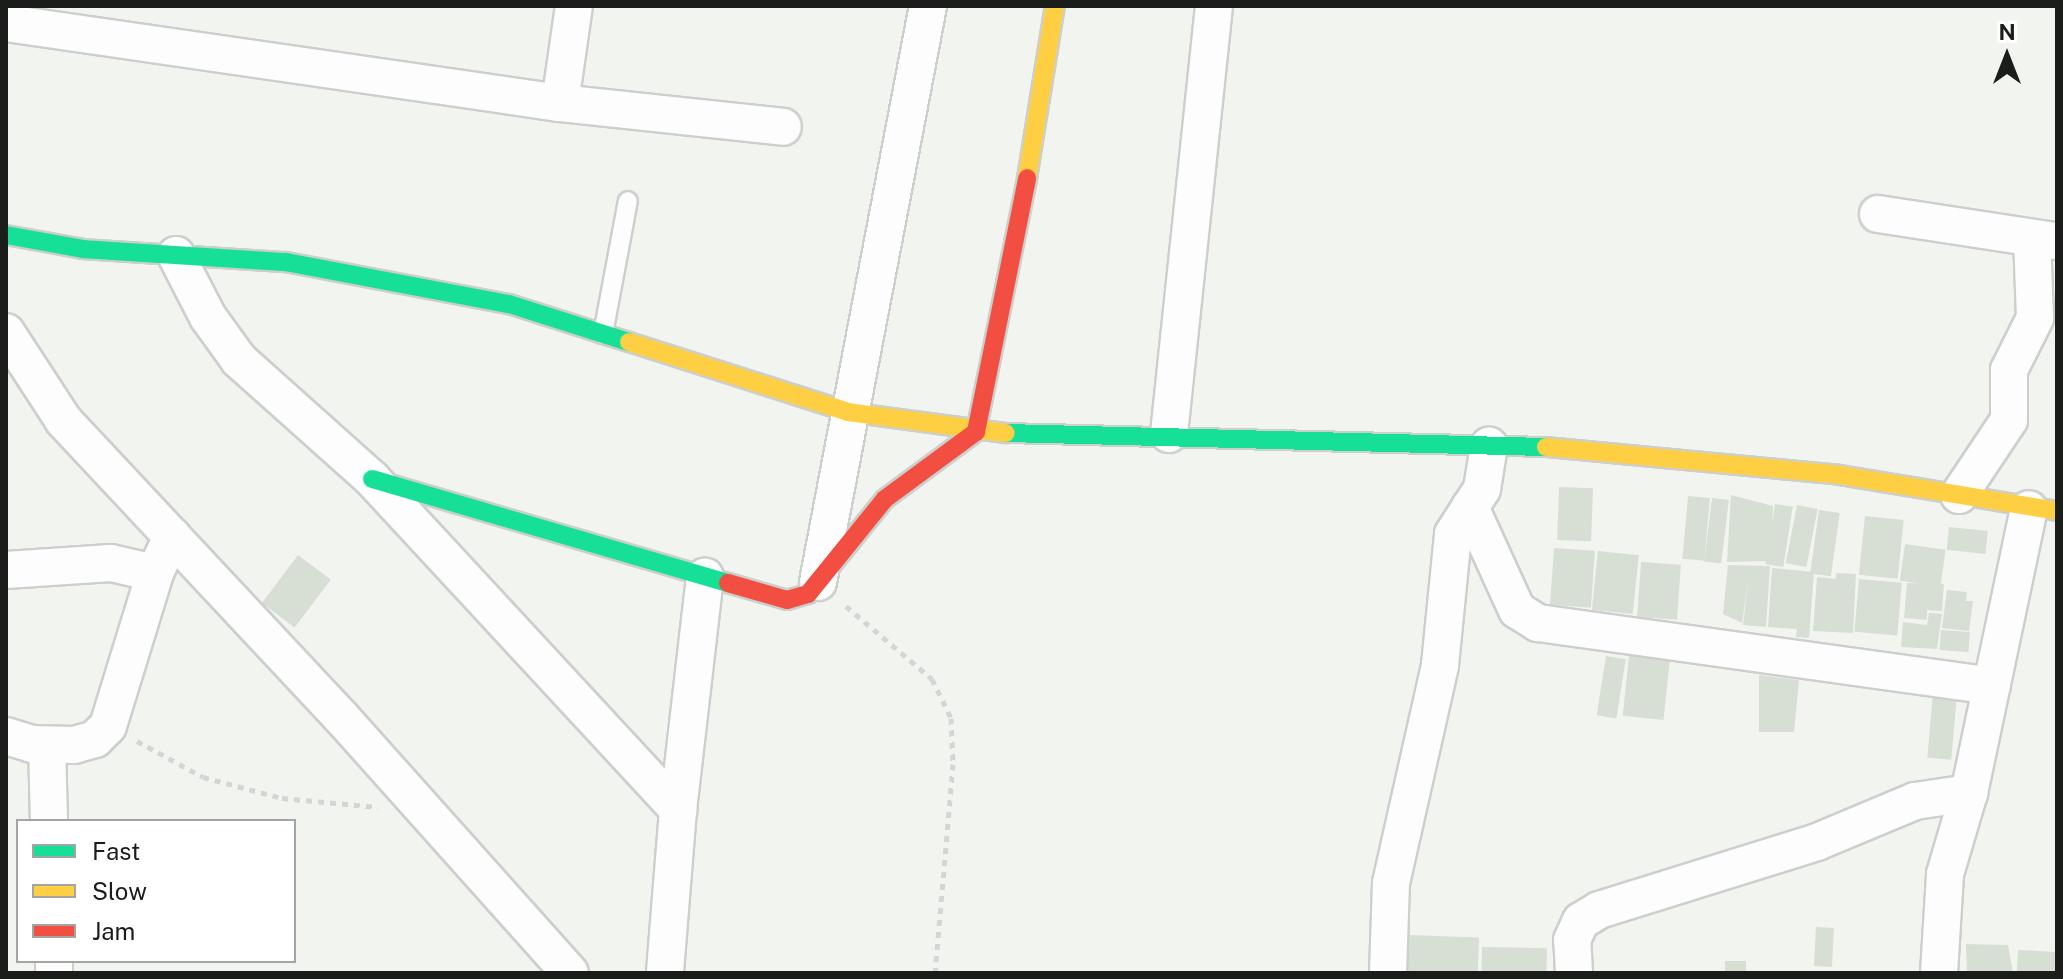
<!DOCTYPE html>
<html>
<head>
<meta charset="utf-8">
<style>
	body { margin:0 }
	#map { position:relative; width:2063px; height:979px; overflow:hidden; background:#f2f4f0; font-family:"Public Sans",sans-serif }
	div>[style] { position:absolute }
	.building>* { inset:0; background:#d7ded4; transform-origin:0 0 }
	.path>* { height:5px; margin-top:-2.5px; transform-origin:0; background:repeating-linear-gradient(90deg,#d5d5d5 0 6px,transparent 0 12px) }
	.roads { filter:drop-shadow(2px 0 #cdcfcc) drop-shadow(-2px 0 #cdcfcc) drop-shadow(0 2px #cdcfcc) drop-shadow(0 -2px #cdcfcc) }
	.lane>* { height:18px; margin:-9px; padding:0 9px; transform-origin:9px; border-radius:9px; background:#fdfdfd }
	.street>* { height:36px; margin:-18px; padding:0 18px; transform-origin:18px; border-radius:18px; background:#fdfdfd }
	.fast>* { height:18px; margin:-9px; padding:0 9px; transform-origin:9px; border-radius:9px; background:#16e098 }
	.slow>* { height:18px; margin:-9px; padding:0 9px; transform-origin:9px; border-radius:9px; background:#ffcf43 }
	.jam>* { height:18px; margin:-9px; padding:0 9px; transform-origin:9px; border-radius:9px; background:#f24e42 }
	span { translate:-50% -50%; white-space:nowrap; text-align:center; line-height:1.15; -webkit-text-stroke:6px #fff; paint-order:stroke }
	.frame { position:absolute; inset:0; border:8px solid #1b1d1a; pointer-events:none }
	.legend { position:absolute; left:16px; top:819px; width:280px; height:144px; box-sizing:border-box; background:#fff; border:2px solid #a4a5a3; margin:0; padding:10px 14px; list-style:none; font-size:24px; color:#1b1d1a }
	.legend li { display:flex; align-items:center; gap:16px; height:40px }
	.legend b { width:40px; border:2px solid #a4a5a3 }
	.north { position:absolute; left:1967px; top:16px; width:80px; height:80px; -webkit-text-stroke:6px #fff; paint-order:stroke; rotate:0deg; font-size:22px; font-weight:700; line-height:32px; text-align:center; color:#1b1d1a }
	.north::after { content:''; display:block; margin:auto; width:28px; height:36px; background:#1b1d1a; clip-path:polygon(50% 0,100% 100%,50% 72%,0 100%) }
</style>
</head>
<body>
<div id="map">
	<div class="building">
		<div style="left:1559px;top:487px;width:34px;height:53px;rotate:2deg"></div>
		<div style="clip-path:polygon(1731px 495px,1773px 506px,1770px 561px,1727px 562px)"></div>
		<div style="left:1688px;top:496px;width:22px;height:63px;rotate:5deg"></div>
		<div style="left:1712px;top:498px;width:17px;height:64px;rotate:7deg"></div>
		<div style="left:1775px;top:504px;width:18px;height:61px;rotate:9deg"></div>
		<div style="left:1797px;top:505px;width:21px;height:59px;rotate:11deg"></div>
		<div style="left:1819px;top:510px;width:21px;height:64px;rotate:8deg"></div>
		<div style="left:1865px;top:516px;width:39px;height:59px;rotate:6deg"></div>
		<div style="left:1949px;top:527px;width:39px;height:23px;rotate:6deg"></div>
		<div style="left:1905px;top:544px;width:41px;height:37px;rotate:8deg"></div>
		<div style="left:1554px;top:548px;width:41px;height:57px;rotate:4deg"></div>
		<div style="left:1598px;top:551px;width:41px;height:59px;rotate:6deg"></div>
		<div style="left:298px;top:555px;width:41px;height:60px;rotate:37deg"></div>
		<div style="left:1641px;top:562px;width:40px;height:55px;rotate:4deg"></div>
		<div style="clip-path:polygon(1728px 565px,1770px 566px,1766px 627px,1743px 625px,1748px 582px,1742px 623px,1723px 614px)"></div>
		<div style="clip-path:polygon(1772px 568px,1814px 572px,1809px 638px,1796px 637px,1797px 629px,1768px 627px)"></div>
		<div style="clip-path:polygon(1836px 573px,1856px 574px,1853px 633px,1813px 631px,1817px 577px,1836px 579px)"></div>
		<div style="left:1859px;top:579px;width:43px;height:53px;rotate:5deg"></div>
		<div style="clip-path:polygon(1907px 583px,1944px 584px,1942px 611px,1927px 610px,1927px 620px,1904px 618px)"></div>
		<div style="clip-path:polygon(1947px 590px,1967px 592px,1966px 601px,1973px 601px,1969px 631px,1942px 628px)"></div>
		<div style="clip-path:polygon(1929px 613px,1942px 614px,1937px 649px,1901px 647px,1903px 622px,1927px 625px)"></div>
		<div style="left:1941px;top:630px;width:29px;height:20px;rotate:4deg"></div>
		<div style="left:1606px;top:656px;width:20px;height:60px;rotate:9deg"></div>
		<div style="left:1629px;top:656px;width:41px;height:60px;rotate:6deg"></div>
		<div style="clip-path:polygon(1759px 675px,1799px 680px,1794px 732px,1759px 732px)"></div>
		<div style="left:1933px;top:693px;width:24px;height:65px;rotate:5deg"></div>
		<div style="left:1816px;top:927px;width:18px;height:39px;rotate:3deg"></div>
		<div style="left:1409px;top:935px;width:70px;height:38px;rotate:2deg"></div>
		<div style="clip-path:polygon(1966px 944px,2008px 945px,2013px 973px,1967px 973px)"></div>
		<div style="left:1482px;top:947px;width:65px;height:26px;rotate:1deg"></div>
		<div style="left:2018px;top:950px;width:39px;height:23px;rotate:3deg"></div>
		<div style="left:1725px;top:961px;width:21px;height:12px"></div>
	</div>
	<div class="path">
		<div style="left:846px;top:606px;width:113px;rotate:40.3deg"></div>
		<div style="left:932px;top:679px;width:43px;rotate:64deg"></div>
		<div style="left:951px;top:718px;width:46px;rotate:87.5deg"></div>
		<div style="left:953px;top:764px;width:210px;rotate:94.9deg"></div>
		<div style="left:137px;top:741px;width:75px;rotate:28.6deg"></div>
		<div style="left:203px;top:777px;width:82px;rotate:14.9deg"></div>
		<div style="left:282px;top:798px;width:96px;rotate:5.4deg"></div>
	</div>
	<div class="roads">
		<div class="lane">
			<div style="left:603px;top:334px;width:135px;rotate:-79.4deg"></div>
		</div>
		<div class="street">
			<div style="left:6px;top:23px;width:560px;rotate:8.22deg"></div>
			<div style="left:560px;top:103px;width:98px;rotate:-81.8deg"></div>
			<div style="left:560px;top:103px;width:224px;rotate:6.1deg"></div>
			<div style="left:1878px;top:214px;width:179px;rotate:8.7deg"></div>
			<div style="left:176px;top:255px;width:70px;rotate:62.7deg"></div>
			<div style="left:208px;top:317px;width:53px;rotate:54.2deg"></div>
			<div style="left:239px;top:360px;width:178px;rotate:41.8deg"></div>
			<div style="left:372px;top:479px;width:451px;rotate:47.2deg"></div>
			<div style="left:678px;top:810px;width:164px;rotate:94.6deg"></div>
			<div style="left:6px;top:332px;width:106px;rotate:56.9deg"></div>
			<div style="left:64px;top:421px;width:405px;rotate:46.9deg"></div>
			<div style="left:341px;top:717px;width:343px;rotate:48.2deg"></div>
			<div style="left:1169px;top:434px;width:430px;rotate:-84deg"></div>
			<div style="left:1959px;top:495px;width:90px;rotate:-56.3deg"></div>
			<div style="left:2009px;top:420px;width:50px;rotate:-90deg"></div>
			<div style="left:2009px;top:370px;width:58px;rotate:-63.4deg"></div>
			<div style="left:2035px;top:318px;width:80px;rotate:-92.1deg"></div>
			<div style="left:1470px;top:507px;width:113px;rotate:65.5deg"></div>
			<div style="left:1517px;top:610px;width:25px;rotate:32deg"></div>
			<div style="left:1538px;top:623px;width:458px;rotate:7.9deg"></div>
			<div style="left:6px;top:570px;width:105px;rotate:-3.8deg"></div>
			<div style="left:111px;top:563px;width:45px;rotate:12.8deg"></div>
			<div style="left:818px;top:582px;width:586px;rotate:-79.19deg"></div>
			<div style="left:6px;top:736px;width:27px;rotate:17deg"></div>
			<div style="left:32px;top:744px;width:42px;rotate:1.4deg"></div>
			<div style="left:74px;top:745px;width:22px;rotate:-16deg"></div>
			<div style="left:95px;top:739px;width:18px;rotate:-45deg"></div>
			<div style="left:108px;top:726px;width:160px;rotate:-72.9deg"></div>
			<div style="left:155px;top:573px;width:41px;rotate:-65.3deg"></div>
			<div style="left:47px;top:745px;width:76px;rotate:88.5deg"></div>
			<div style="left:678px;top:810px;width:235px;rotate:-83.4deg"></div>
			<div style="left:54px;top:961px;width:12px;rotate:90deg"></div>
			<div style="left:1388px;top:973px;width:90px;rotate:-88.1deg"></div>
			<div style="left:1391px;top:883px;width:223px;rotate:-77.3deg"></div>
			<div style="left:1440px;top:665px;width:132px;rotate:-84.3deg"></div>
			<div style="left:1453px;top:534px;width:54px;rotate:-57.2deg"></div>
			<div style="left:1482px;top:489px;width:44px;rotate:-80.8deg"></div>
			<div style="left:1574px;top:973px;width:33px;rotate:-93deg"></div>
			<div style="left:1572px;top:940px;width:21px;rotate:-65deg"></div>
			<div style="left:1581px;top:921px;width:21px;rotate:-31deg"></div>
			<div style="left:1599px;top:910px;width:228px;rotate:-17.3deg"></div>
			<div style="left:1817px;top:842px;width:106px;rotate:-22.7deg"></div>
			<div style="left:1915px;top:801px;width:55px;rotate:-8.4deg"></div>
			<div style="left:1939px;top:973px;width:99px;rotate:-86.5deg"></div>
			<div style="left:1945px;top:874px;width:84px;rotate:-73.5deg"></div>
			<div style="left:1969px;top:793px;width:290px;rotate:-78.1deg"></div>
		</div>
		<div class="fast">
			<div style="left:6px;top:235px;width:78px;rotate:10.3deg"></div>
			<div style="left:83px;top:249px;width:203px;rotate:3.7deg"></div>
			<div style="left:286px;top:262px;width:227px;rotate:10.7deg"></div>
			<div style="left:509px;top:304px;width:126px;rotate:17.6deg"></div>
			<div style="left:1006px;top:433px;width:540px;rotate:1.49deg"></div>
			<div style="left:372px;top:479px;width:371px;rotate:16.3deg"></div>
		</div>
		<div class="slow">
			<div style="left:1027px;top:178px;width:174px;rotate:-80.8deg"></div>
			<div style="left:629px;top:342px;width:230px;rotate:17.7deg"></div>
			<div style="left:848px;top:412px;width:159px;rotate:7.6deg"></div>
			<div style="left:1546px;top:447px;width:295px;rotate:5.4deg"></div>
			<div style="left:1840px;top:475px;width:220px;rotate:9.4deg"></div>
		</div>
		<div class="jam">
			<div style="left:728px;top:583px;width:61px;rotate:16.1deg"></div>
			<div style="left:787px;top:600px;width:22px;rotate:-16deg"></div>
			<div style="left:808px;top:594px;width:122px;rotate:-51deg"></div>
			<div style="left:885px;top:499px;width:113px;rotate:-36.4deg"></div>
			<div style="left:976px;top:432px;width:259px;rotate:-78.6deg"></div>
		</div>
	</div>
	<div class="frame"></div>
	<ul class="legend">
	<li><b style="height:10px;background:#16e098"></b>Fast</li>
	<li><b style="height:10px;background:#ffcf43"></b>Slow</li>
	<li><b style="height:10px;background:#f24e42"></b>Jam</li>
	</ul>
	<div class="north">N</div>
</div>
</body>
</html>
